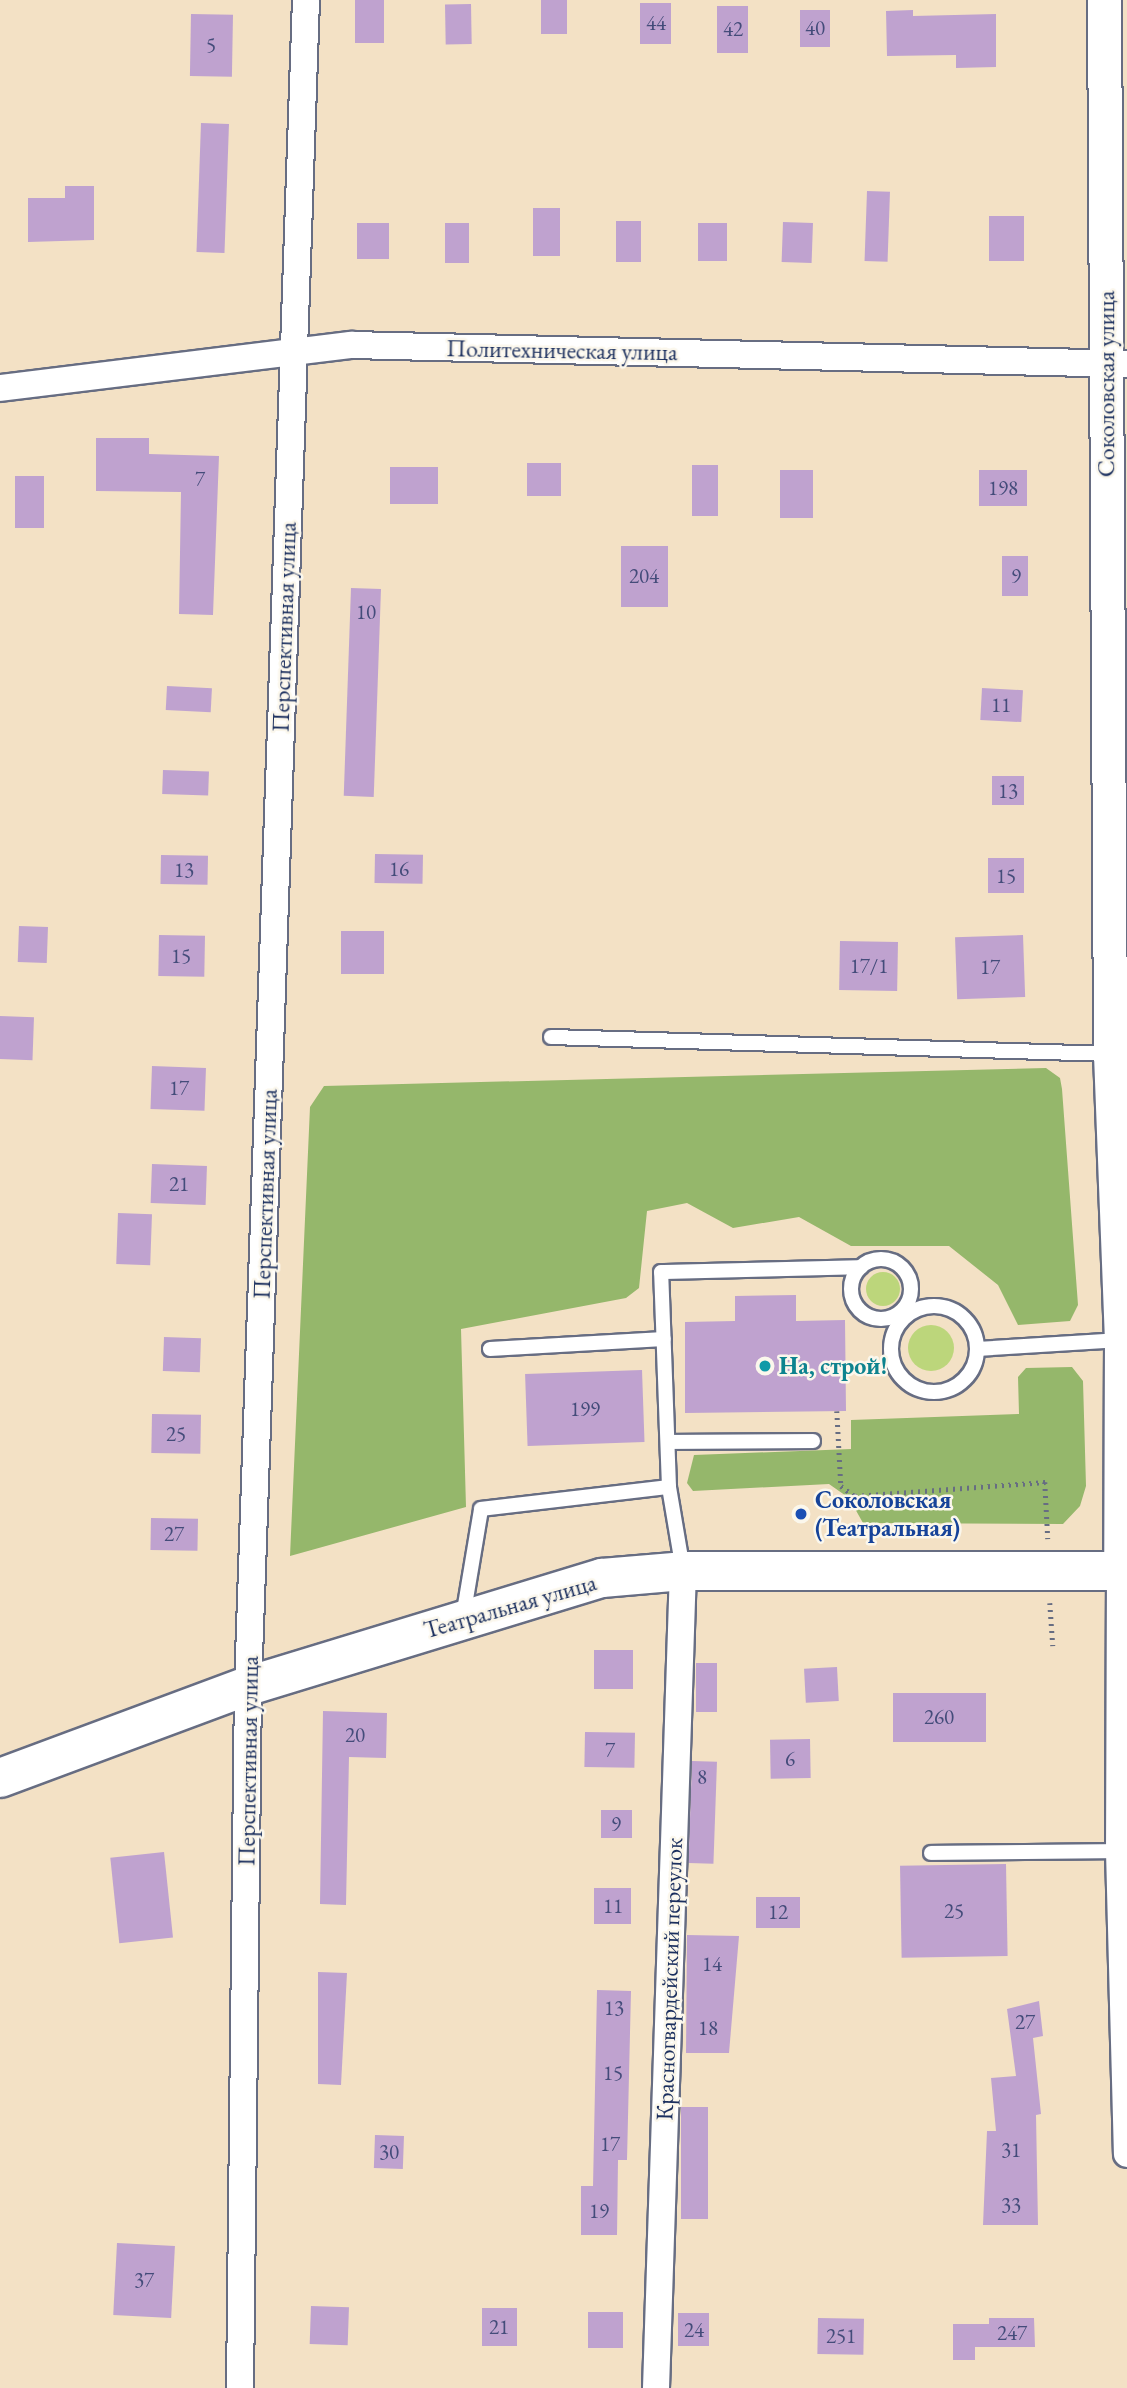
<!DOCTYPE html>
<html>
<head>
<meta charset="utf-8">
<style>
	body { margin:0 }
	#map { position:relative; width:1127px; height:2388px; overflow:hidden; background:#f3e1c5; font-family:"EB Garamond",serif }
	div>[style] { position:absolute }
	.green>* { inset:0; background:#bcd67b }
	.round { border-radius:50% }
	.forest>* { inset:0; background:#95b76b }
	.building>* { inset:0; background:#bfa2cf; transform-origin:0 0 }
	.path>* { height:4.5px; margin-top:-2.25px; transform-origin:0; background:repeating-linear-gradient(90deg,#676d82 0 2px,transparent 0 7px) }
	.roads { filter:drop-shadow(2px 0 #676d82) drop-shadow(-2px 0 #676d82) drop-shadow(0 2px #676d82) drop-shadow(0 -2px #676d82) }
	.service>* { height:14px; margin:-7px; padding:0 7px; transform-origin:7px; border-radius:7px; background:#fff }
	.service>.ring { margin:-7px; padding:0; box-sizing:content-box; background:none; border:14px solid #fff; border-radius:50% }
	.minor>* { height:26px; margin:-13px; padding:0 13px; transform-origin:13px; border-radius:13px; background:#fff }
	.tertiary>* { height:33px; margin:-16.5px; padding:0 16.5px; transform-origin:16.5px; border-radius:16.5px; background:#fff }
	.secondary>* { height:38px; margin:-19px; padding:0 19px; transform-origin:19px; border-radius:19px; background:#fff }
	.dots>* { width:19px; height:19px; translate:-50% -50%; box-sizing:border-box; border:4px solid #fbf7ec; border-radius:50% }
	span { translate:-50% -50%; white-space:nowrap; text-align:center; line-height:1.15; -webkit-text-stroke:5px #fbf7ec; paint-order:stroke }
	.number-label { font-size:21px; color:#444c7a }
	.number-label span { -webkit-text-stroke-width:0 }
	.street-label { font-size:24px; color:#1b2f5e }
	.culture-label { font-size:24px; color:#0d838f; font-weight:700 }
	.left { translate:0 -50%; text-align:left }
	.transit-label { font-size:24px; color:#164399; font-weight:700 }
</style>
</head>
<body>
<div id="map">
	<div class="green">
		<div class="round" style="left:866px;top:1272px;width:34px;height:34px"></div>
		<div class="round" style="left:908px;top:1325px;width:46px;height:46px"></div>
	</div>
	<div class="forest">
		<div style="clip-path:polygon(1046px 1068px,1060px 1078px,1062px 1089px,1078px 1305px,1070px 1321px,1018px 1325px,998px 1285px,949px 1246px,851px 1246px,799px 1217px,733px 1228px,687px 1203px,647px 1211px,639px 1288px,626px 1298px,461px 1329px,466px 1507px,290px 1556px,310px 1107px,324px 1086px)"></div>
		<div style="clip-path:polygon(1072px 1367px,1083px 1381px,1086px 1486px,1080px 1506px,1063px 1524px,863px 1523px,849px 1498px,829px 1484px,693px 1491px,687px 1483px,694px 1455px,851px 1449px,851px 1420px,1019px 1414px,1018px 1377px,1026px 1368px)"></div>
	</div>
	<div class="building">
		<div style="left:355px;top:0;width:29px;height:43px"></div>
		<div style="left:541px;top:0;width:26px;height:34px"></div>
		<div style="left:640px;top:3px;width:31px;height:41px"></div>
		<div style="left:471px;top:4px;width:40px;height:26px;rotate:89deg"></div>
		<div style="left:717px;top:6px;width:31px;height:47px"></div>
		<div style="left:800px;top:10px;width:30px;height:37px"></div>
		<div style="clip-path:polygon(913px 10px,913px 16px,996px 14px,996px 67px,956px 68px,956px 55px,887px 56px,886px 11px)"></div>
		<div style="left:191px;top:14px;width:42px;height:62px;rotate:1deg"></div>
		<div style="left:201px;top:123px;width:28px;height:129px;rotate:2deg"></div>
		<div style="clip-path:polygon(65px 186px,94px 186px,94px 240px,28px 242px,28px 198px,65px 198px)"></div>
		<div style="left:867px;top:191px;width:23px;height:70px;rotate:2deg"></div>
		<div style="left:533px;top:208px;width:27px;height:48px"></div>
		<div style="left:989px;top:216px;width:35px;height:45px"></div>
		<div style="left:616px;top:221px;width:25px;height:41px"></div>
		<div style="left:783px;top:222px;width:30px;height:40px;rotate:2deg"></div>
		<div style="left:357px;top:223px;width:32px;height:36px"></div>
		<div style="left:445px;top:223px;width:24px;height:40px"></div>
		<div style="left:698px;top:223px;width:29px;height:38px"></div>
		<div style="clip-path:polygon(96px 438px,149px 438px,149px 454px,219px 456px,213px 615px,179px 614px,181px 492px,96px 491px)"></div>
		<div style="left:527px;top:463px;width:34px;height:33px"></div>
		<div style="left:692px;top:465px;width:26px;height:51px"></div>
		<div style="left:390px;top:467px;width:48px;height:37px"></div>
		<div style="left:780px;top:470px;width:33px;height:48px"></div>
		<div style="left:979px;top:470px;width:48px;height:36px"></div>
		<div style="left:15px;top:476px;width:29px;height:52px"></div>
		<div style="left:621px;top:546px;width:47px;height:61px"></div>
		<div style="left:1002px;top:556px;width:26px;height:40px"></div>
		<div style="left:351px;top:588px;width:30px;height:208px;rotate:2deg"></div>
		<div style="left:167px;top:686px;width:45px;height:24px;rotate:3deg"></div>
		<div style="left:982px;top:688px;width:41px;height:32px;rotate:3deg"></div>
		<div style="left:163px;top:770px;width:46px;height:24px;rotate:2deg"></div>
		<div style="left:992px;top:776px;width:32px;height:29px"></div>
		<div style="left:375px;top:854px;width:48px;height:29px;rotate:1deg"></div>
		<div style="left:161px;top:855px;width:47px;height:29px;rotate:1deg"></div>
		<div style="left:1024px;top:858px;width:35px;height:36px;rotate:90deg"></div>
		<div style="left:19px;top:926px;width:29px;height:36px;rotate:2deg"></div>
		<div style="left:341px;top:931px;width:43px;height:43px"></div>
		<div style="left:159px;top:935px;width:46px;height:41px;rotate:1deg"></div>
		<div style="left:1023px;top:935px;width:62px;height:68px;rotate:88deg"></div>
		<div style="left:840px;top:941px;width:58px;height:49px;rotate:1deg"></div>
		<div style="left:0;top:1016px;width:34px;height:43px;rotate:2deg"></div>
		<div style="left:152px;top:1066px;width:54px;height:43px;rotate:2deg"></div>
		<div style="left:152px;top:1164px;width:55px;height:39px;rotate:2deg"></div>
		<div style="left:118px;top:1213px;width:34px;height:51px;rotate:2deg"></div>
		<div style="clip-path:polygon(796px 1295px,796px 1321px,845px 1320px,846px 1411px,685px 1413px,685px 1322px,735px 1321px,735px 1296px)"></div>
		<div style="left:164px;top:1337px;width:37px;height:34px;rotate:2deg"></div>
		<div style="left:642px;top:1370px;width:72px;height:117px;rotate:88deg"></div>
		<div style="left:152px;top:1414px;width:49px;height:39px;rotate:1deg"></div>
		<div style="left:151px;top:1518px;width:47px;height:32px;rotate:1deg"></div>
		<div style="left:594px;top:1650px;width:39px;height:39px"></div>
		<div style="left:696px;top:1663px;width:21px;height:49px"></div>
		<div style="left:837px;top:1667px;width:34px;height:33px;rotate:87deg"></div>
		<div style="left:893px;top:1693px;width:93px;height:49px"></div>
		<div style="clip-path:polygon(323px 1711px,387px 1713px,386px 1758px,349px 1757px,346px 1905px,320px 1904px)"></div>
		<div style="left:585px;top:1732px;width:50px;height:35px;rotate:1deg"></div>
		<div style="left:810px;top:1739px;width:39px;height:40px;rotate:89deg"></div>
		<div style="left:692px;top:1761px;width:25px;height:102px;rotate:2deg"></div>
		<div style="left:601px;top:1810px;width:31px;height:28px"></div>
		<div style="left:164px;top:1852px;width:86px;height:54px;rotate:84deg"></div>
		<div style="left:1006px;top:1864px;width:92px;height:106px;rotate:89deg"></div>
		<div style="left:594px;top:1888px;width:37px;height:36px"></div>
		<div style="left:756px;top:1897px;width:44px;height:31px"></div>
		<div style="clip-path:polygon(687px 1935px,739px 1936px,729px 2053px,686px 2053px)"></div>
		<div style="clip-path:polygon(318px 1972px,347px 1973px,341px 2085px,318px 2084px)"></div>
		<div style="clip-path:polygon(597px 1990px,631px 1991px,627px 2160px,618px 2160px,617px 2235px,581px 2235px,581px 2186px,593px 2186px)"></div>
		<div style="clip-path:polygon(1039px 2001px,1043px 2036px,1033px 2038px,1041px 2114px,1036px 2115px,1038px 2225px,983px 2225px,987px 2131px,996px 2131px,991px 2078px,1016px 2076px,1007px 2009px)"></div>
		<div style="left:681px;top:2107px;width:27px;height:112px"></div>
		<div style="left:375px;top:2135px;width:29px;height:33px;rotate:2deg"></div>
		<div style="left:117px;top:2243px;width:58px;height:72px;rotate:3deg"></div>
		<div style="left:311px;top:2306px;width:38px;height:38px;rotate:2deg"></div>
		<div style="left:482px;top:2308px;width:35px;height:38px"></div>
		<div style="left:588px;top:2312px;width:35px;height:36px"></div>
		<div style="left:678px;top:2313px;width:31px;height:33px"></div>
		<div style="left:818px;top:2318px;width:46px;height:36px;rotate:1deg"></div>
		<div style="clip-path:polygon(989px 2318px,1034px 2318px,1035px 2347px,975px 2347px,975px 2360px,953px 2360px,953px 2324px,989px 2324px)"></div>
	</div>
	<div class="path">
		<div style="left:837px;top:1411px;width:75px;rotate:86.9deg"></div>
		<div style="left:841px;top:1486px;width:17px;rotate:36deg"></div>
		<div style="left:855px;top:1496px;width:191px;rotate:-4.2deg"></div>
		<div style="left:1045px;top:1482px;width:57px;rotate:87deg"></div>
		<div style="left:1050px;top:1603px;width:43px;rotate:86deg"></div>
	</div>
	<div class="roads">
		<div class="service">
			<div style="left:551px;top:1037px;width:559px;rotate:1.74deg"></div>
			<div class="ring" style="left:851px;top:1259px;width:46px;height:46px"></div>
			<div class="ring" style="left:891px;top:1306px;width:72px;height:72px"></div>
			<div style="left:490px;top:1349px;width:174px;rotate:-3.3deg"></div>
			<div style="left:977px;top:1349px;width:144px;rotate:-3.6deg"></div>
			<div style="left:668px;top:1442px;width:145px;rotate:-0.4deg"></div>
			<div style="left:683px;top:1570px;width:84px;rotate:-99.6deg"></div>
			<div style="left:669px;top:1487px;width:215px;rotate:-92.1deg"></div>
			<div style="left:661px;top:1272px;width:200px;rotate:-1.4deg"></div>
			<div style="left:463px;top:1617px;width:109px;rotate:-80.5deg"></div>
			<div style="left:481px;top:1509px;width:189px;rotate:-6.7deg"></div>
			<div style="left:931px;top:1853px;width:188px;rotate:-0.6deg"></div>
		</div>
		<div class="minor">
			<div style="left:0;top:388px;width:354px;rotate:-7deg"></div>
			<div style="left:351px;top:345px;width:776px;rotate:1.4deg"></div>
			<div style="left:1120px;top:1571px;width:280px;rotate:90.2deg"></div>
			<div style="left:1119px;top:1851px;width:303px;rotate:88.5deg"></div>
			<div style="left:240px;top:2388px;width:702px;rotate:-89.35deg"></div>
			<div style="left:248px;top:1686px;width:1687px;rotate:-88.03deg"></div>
			<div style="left:656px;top:2388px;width:817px;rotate:-88.11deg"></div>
		</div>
		<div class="tertiary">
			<div style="left:1104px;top:0;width:1054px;rotate:89.67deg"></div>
			<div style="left:1110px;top:1054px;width:286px;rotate:87.8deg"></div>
			<div style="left:1121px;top:1340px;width:231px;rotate:90.2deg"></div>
		</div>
		<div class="secondary">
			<div style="left:0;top:1778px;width:265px;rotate:-20.4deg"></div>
			<div style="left:248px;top:1686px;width:370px;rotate:-17deg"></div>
			<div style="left:602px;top:1578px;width:81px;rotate:-4.9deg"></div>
			<div style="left:683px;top:1571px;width:444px"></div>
		</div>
	</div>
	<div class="dots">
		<div style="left:765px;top:1366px;background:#0f9aa8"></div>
		<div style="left:801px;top:1514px;background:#1a4fb4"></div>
	</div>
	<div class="number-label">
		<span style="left:656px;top:23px">44</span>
		<span style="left:815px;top:28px">40</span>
		<span style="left:733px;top:29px">42</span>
		<span style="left:211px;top:45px">5</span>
		<span style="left:200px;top:479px">7</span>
		<span style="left:1003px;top:488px">198</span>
		<span style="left:644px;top:576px">204</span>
		<span style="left:1016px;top:576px">9</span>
		<span style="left:366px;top:612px">10</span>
		<span style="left:1001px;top:705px">11</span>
		<span style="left:1008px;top:791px">13</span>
		<span style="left:399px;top:869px">16</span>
		<span style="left:184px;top:870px">13</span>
		<span style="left:1006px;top:876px">15</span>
		<span style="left:181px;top:956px">15</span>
		<span style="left:869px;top:966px">17/1</span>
		<span style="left:990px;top:967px">17</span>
		<span style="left:179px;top:1088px">17</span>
		<span style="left:179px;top:1184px">21</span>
		<span style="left:585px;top:1409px">199</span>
		<span style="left:176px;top:1434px">25</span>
		<span style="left:174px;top:1534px">27</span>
		<span style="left:939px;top:1717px">260</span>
		<span style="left:355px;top:1735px">20</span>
		<span style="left:610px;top:1750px">7</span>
		<span style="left:790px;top:1759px">6</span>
		<span style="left:702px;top:1777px">8</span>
		<span style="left:616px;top:1824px">9</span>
		<span style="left:613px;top:1906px">11</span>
		<span style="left:954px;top:1911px">25</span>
		<span style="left:778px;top:1912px">12</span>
		<span style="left:712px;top:1964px">14</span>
		<span style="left:614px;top:2008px">13</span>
		<span style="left:1025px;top:2022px">27</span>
		<span style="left:708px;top:2028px">18</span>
		<span style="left:613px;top:2073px">15</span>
		<span style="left:610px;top:2144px">17</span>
		<span style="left:1011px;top:2150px">31</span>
		<span style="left:389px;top:2152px">30</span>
		<span style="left:1011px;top:2205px">33</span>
		<span style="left:599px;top:2211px">19</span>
		<span style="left:144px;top:2280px">37</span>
		<span style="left:499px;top:2327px">21</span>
		<span style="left:694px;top:2330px">24</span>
		<span style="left:1012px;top:2333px">247</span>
		<span style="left:841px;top:2336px">251</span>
	</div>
	<div class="street-label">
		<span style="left:562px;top:350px;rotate:1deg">Политехническая улица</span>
		<span style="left:1106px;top:384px;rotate:-90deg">Соколовская улица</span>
		<span style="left:284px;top:627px;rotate:-88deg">Перспективная улица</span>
		<span style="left:265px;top:1194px;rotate:-88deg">Перспективная улица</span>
		<span style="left:510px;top:1606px;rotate:-16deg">Театральная улица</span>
		<span style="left:248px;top:1761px;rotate:-89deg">Перспективная улица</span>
		<span style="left:669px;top:1979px;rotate:-88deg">Красногвардейский переулок</span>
	</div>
	<div class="culture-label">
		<span class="left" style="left:779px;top:1366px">На, строй!</span>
	</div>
	<div class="transit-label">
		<span class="left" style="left:815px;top:1514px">Соколовская<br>(Театральная)</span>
	</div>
</div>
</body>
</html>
